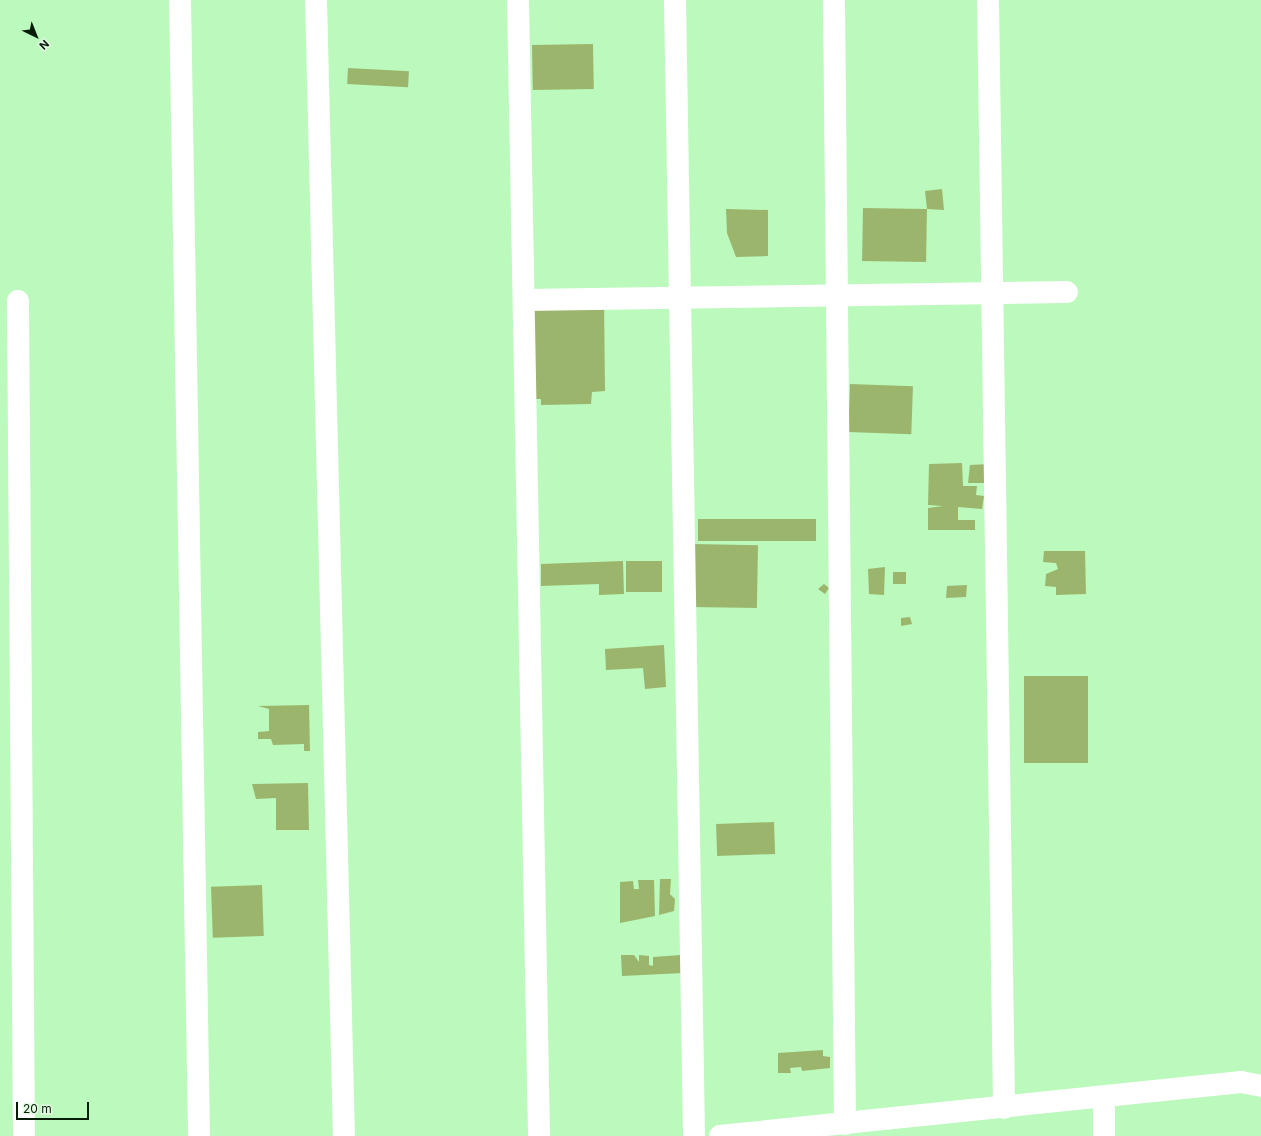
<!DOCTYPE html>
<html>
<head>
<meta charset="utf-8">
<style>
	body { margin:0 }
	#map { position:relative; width:1261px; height:1136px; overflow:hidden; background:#bbf9bc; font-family:Inter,sans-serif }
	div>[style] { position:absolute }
	.building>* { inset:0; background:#9bb66c; transform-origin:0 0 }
	.minor>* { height:22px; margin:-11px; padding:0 11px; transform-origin:11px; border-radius:11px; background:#fff }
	span { translate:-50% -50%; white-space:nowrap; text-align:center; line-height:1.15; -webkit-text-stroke:3px #e3fce3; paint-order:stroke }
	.north { position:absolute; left:16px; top:16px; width:40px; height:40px; -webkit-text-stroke:3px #e3fce3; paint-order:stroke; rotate:137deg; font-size:11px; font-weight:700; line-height:16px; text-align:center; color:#061d08 }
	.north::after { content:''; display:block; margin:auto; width:14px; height:18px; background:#061d08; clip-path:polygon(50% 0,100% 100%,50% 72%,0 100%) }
	.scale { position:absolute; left:16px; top:1102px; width:73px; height:18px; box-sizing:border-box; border:2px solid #061d08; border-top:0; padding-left:5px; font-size:12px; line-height:14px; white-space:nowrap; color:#061d08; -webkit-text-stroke:3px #e3fce3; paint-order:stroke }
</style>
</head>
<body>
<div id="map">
	<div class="building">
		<div style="left:593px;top:44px;width:45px;height:61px;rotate:89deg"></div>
		<div style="left:348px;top:68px;width:61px;height:16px;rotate:3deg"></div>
		<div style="clip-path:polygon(942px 189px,944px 210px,927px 209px,925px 191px)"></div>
		<div style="left:863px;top:208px;width:64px;height:53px;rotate:1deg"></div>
		<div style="clip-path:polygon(726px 209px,768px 210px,768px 256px,736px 257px,727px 233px)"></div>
		<div style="clip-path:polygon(604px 299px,605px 391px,592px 392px,591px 404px,541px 405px,541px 399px,526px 399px,524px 300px)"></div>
		<div style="left:850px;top:384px;width:63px;height:48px;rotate:2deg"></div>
		<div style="clip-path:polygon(962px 463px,963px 486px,977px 486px,976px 495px,984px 496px,982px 509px,958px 507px,958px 520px,975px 520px,975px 530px,928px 530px,928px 508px,943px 506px,928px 505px,929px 464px)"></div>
		<div style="clip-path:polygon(989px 464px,988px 483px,968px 483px,970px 465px)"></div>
		<div style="left:698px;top:519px;width:118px;height:22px"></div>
		<div style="left:693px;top:544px;width:65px;height:63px;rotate:1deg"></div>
		<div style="clip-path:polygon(1044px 551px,1085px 551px,1086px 594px,1056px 595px,1056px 587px,1045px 586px,1046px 574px,1058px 569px,1056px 563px,1043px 562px)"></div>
		<div style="clip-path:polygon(623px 561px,624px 594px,599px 595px,599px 584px,541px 586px,541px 564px)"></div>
		<div style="left:626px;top:561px;width:36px;height:31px"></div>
		<div style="clip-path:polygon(885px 567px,884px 595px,869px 594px,868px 569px)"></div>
		<div style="left:893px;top:572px;width:13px;height:12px"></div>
		<div style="clip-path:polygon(824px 584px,829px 588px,825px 594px,818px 589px)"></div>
		<div style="clip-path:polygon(967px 585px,966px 597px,946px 598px,947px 586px)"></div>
		<div style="clip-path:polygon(910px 617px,912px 624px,901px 626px,901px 618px)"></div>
		<div style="clip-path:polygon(664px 645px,666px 687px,645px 689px,643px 668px,606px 670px,605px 649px)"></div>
		<div style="left:1088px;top:676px;width:87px;height:64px;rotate:90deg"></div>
		<div style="clip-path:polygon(309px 705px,310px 751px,304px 751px,304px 744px,273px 745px,271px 739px,258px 739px,258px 732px,269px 731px,269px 709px,258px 706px)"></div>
		<div style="clip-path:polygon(308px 783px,309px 830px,276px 830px,276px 798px,256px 799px,252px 784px)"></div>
		<div style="left:774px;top:822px;width:32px;height:58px;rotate:88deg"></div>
		<div style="clip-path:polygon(660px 879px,671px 879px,670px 894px,675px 899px,674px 911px,659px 915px)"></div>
		<div style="clip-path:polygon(638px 880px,654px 880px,655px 916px,620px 923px,620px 882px,633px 881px,634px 889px,639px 889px)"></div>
		<div style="left:262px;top:885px;width:51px;height:51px;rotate:88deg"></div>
		<div style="clip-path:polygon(621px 955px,634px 955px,639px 962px,639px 955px,649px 956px,649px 965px,653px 966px,653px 957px,681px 955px,683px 973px,622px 976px)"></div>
		<div style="clip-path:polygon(823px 1050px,823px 1056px,830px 1057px,830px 1068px,802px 1071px,801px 1067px,790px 1068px,791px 1073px,778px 1073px,778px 1053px)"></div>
	</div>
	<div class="minor">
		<div style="left:180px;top:0;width:1136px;rotate:89.04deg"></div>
		<div style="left:316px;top:0;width:1136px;rotate:88.59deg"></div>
		<div style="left:518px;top:0;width:1136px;rotate:88.94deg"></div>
		<div style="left:675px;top:0;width:1136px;rotate:89.04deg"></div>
		<div style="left:834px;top:0;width:1124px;rotate:89.44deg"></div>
		<div style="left:988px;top:0;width:1108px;rotate:89.17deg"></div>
		<div style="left:524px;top:300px;width:543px;rotate:-0.84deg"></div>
		<div style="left:18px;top:301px;width:835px;rotate:89.59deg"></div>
		<div style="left:1104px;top:1098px;width:38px;rotate:90deg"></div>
		<div style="left:720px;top:1136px;width:524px;rotate:-5.92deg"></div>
		<div style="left:1241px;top:1082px;width:20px;rotate:11deg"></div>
	</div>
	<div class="north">N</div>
	<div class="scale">20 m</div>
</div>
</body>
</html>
